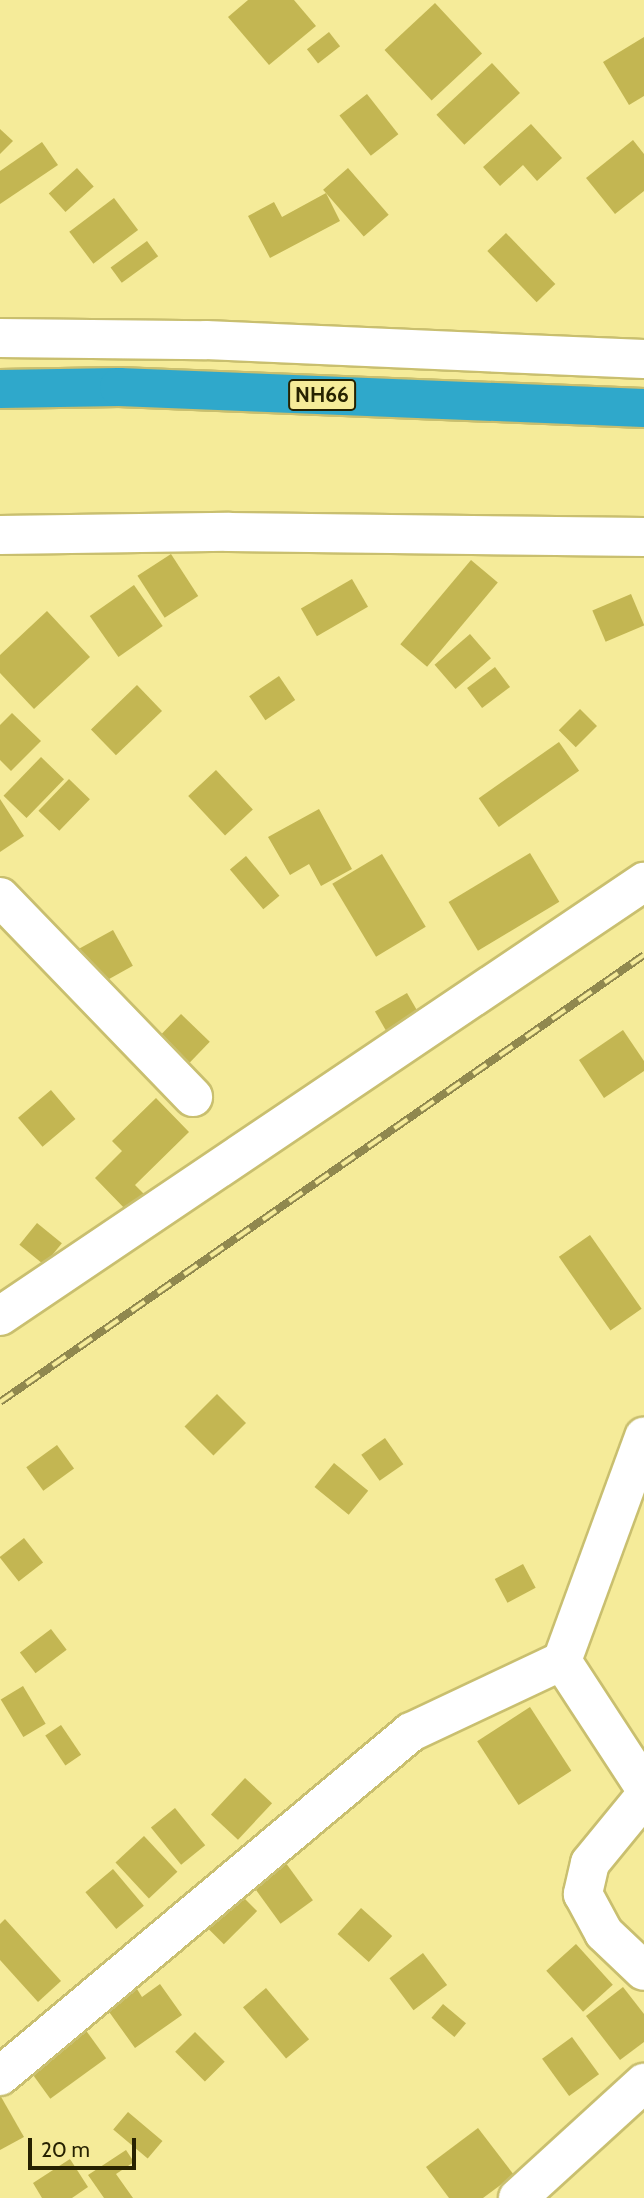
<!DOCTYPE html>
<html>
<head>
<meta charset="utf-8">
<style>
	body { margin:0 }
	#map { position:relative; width:644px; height:2198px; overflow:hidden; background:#f5eb99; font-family:Cabin,sans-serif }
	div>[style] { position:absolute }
	.building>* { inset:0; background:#c3b652; transform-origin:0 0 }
	.roads { filter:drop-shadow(2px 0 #c9bf6f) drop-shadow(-2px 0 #c9bf6f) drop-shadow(0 2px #c9bf6f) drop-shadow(0 -2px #c9bf6f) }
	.minor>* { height:38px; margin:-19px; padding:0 19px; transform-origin:19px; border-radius:19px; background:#fff }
	.highway>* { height:38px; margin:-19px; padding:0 19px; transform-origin:19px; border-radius:19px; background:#2fa8cb }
	.rail>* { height:8px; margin-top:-4px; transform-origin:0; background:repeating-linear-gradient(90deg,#f5eb99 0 16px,#90884e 0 32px); box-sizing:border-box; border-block:2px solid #90884e }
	span { translate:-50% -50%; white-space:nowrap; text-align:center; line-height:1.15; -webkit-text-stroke:6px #f5eb99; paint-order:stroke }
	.shield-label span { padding:2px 5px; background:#f5eb99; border:2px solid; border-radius:5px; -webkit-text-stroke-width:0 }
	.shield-label { font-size:21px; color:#272201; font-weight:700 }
	.scale { position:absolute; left:28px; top:2138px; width:108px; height:32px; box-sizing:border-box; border:4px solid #272201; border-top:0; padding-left:9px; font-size:21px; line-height:24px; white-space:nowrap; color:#272201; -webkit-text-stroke:5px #f5eb99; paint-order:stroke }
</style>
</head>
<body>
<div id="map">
	<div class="building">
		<div style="clip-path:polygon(248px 0,294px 0,316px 26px,269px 65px,228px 17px)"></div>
		<div style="left:435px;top:3px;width:69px;height:69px;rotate:47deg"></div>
		<div style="left:329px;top:32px;width:18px;height:28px;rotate:52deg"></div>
		<div style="clip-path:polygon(644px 37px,644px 96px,629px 105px,603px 62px)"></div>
		<div style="left:492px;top:63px;width:41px;height:76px;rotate:47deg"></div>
		<div style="left:367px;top:94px;width:51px;height:35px;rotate:52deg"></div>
		<div style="clip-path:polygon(531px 124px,562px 158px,537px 181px,523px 165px,500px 186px,483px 167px)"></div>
		<div style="clip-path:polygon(0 129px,13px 141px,0 154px)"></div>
		<div style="clip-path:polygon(633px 140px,644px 154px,644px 191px,615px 214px,586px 178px)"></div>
		<div style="clip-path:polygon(42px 142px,58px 165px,0 204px,0 171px)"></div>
		<div style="left:77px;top:168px;width:25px;height:38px;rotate:48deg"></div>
		<div style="left:348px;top:168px;width:62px;height:33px;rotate:49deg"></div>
		<div style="clip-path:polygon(326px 193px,340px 221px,270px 258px,248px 216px,274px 202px,282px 217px)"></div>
		<div style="left:114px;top:198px;width:40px;height:56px;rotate:53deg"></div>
		<div style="left:506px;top:233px;width:71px;height:26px;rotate:46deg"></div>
		<div style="left:147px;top:241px;width:19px;height:45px;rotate:54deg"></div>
		<div style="left:171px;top:554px;width:50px;height:40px;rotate:57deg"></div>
		<div style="left:471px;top:560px;width:35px;height:110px;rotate:40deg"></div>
		<div style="left:352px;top:579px;width:32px;height:59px;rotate:60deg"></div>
		<div style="left:134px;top:585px;width:50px;height:54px;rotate:55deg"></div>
		<div style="left:631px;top:594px;width:34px;height:42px;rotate:67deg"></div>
		<div style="clip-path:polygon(47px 611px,90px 657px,34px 709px,0 673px,0 655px)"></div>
		<div style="left:470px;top:634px;width:32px;height:47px;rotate:49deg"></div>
		<div style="left:495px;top:667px;width:25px;height:35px;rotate:53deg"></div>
		<div style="left:279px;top:676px;width:29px;height:36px;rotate:56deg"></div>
		<div style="left:137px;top:685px;width:36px;height:64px;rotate:46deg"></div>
		<div style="left:580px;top:709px;width:24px;height:30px;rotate:45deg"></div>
		<div style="clip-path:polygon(12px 713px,41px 741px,11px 771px,0 760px,0 725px)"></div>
		<div style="left:559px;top:742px;width:35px;height:98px;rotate:55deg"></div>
		<div style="left:41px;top:757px;width:32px;height:54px;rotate:44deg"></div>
		<div style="left:216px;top:770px;width:54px;height:38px;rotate:47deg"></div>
		<div style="left:69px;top:779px;width:29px;height:44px;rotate:44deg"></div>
		<div style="clip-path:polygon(0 799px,24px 836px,0 852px)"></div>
		<div style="clip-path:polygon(319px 809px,352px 869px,321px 886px,309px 864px,290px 875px,268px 837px)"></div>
		<div style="left:530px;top:853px;width:57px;height:95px;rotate:59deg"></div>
		<div style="left:382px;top:854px;width:85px;height:58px;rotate:59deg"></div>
		<div style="left:246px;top:856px;width:52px;height:21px;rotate:50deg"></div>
		<div style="left:113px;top:930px;width:41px;height:43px;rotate:61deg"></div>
		<div style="left:407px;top:993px;width:32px;height:37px;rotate:60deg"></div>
		<div style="left:181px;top:1014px;width:40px;height:37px;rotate:44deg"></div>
		<div style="clip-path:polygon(623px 1030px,644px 1061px,644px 1071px,604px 1098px,579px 1060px)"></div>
		<div style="left:51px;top:1090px;width:38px;height:43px;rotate:50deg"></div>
		<div style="clip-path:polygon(156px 1098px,189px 1132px,135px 1185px,145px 1195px,128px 1212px,95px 1178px,122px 1151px,112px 1141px)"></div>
		<div style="left:37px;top:1223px;width:32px;height:28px;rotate:39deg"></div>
		<div style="left:590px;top:1235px;width:90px;height:38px;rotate:55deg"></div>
		<div style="left:217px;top:1394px;width:41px;height:46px;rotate:45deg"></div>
		<div style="left:385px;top:1438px;width:32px;height:29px;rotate:55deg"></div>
		<div style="left:57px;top:1445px;width:29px;height:38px;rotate:54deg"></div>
		<div style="left:334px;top:1463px;width:44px;height:31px;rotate:39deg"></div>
		<div style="left:24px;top:1538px;width:31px;height:31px;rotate:52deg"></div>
		<div style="left:523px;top:1564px;width:27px;height:32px;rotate:62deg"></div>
		<div style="left:51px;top:1629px;width:26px;height:39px;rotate:53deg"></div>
		<div style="left:23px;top:1686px;width:44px;height:26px;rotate:59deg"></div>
		<div style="left:530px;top:1707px;width:76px;height:63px;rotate:57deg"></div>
		<div style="left:61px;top:1725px;width:36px;height:19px;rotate:56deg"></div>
		<div style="left:245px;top:1778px;width:37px;height:50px;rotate:43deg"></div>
		<div style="left:175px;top:1808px;width:48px;height:31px;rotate:51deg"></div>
		<div style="left:144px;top:1836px;width:49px;height:39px;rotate:47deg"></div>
		<div style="left:280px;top:1855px;width:56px;height:40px;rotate:54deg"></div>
		<div style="left:113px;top:1869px;width:48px;height:36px;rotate:50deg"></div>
		<div style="left:238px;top:1892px;width:27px;height:47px;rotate:45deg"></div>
		<div style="left:361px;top:1908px;width:42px;height:35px;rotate:42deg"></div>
		<div style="clip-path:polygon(5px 1919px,61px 1981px,38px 2002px,0 1960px,0 1924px)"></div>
		<div style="left:576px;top:1944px;width:55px;height:40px;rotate:48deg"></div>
		<div style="left:423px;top:1953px;width:40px;height:42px;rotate:53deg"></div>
		<div style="clip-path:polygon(132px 1981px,142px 1997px,160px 1984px,182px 2015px,135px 2048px,102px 2002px)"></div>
		<div style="clip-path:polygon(623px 1987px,644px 2014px,644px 2042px,620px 2060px,586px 2016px)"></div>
		<div style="left:266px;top:1988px;width:67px;height:30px;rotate:50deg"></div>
		<div style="left:443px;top:2004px;width:30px;height:18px;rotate:40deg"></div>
		<div style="left:82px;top:2025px;width:41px;height:69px;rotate:54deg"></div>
		<div style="left:195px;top:2032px;width:42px;height:28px;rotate:45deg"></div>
		<div style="left:572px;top:2037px;width:46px;height:37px;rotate:54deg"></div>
		<div style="clip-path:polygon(0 2095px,24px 2137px,0 2150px)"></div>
		<div style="left:128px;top:2112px;width:45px;height:23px;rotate:40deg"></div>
		<div style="clip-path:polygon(478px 2128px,514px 2175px,483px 2198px,449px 2198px,426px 2167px)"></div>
		<div style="clip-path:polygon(126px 2150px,134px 2162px,116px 2174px,133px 2198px,104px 2198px,88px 2175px)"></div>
		<div style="clip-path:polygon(70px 2159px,88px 2187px,72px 2198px,42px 2198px,33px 2183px)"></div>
	</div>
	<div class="roads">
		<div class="minor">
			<div style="left:0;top:338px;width:206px;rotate:0.6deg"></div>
			<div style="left:206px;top:340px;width:438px;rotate:2.5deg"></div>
			<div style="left:0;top:535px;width:229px;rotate:-0.8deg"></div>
			<div style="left:229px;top:532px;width:415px;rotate:0.7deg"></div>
			<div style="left:0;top:897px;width:278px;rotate:46deg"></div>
			<div style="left:0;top:1316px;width:777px;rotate:-33.98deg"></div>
			<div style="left:562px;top:1661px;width:150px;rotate:56.9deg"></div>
			<div style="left:644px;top:1797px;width:85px;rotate:129.3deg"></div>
			<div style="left:590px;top:1863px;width:32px;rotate:103deg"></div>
			<div style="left:583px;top:1894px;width:44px;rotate:61.7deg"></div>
			<div style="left:604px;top:1933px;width:55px;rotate:43.5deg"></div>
			<div style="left:0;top:2076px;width:536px;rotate:-39.93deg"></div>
			<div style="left:411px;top:1732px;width:167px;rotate:-25.2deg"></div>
			<div style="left:562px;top:1661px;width:239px;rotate:-69.9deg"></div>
			<div style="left:518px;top:2198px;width:171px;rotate:-42.4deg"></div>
		</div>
		<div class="highway">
			<div style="left:0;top:389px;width:119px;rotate:-1deg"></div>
			<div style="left:119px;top:387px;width:525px;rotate:2.29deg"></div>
		</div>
	</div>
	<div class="rail">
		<div style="left:0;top:1402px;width:784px;rotate:-34.76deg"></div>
	</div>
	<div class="shield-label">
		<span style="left:322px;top:395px">NH66</span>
	</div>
	<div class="scale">20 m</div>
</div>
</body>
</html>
